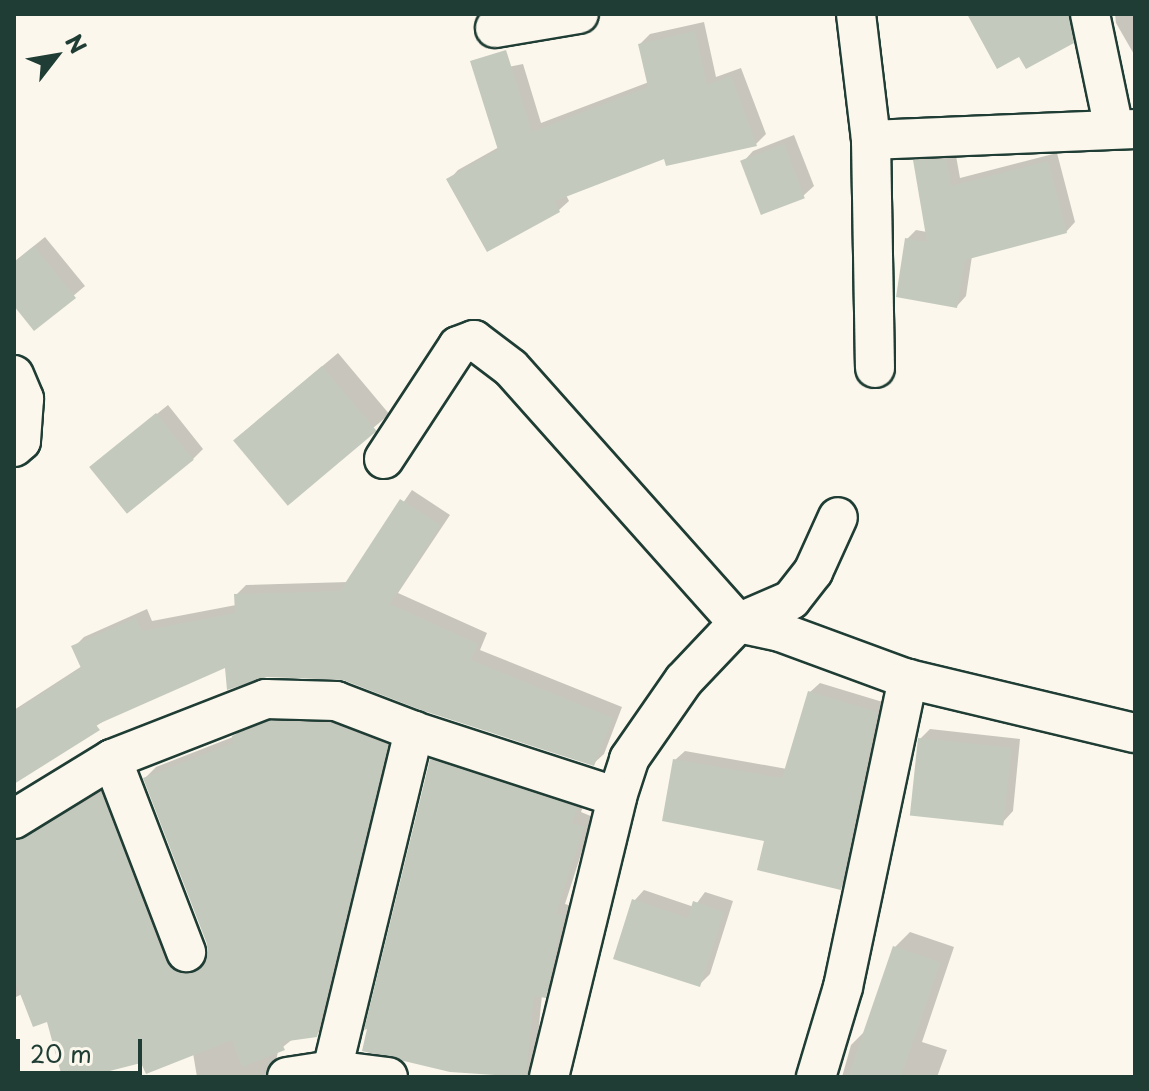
<!DOCTYPE html>
<html>
<head>
<meta charset="utf-8">
<style>
	body { margin:0 }
	#map { position:relative; width:1149px; height:1091px; overflow:hidden; background:#fbf7ec; font-family:"Playpen Sans",sans-serif }
	div>[style] { position:absolute }
	.shadow>* { inset:0; background:#0003; transform-origin:0 0 }
	.building>* { inset:0; background:#c4c9be; transform-origin:0 0 }
	.roads { filter:drop-shadow(2px 0 #1f3d34) drop-shadow(-2px 0 #1f3d34) drop-shadow(0 2px #1f3d34) drop-shadow(0 -2px #1f3d34) }
	.street>* { height:38px; margin:-19px; padding:0 19px; transform-origin:19px; border-radius:19px; background:#fbf7ec }
	span { translate:-50% -50%; white-space:nowrap; text-align:center; line-height:1.15; -webkit-text-stroke:6px #fbf7ec; paint-order:stroke }
	.frame { position:absolute; inset:0; border:16px solid #1f3d34; pointer-events:none }
	.north { position:absolute; left:16px; top:16px; width:80px; height:80px; -webkit-text-stroke:6px #fbf7ec; paint-order:stroke; rotate:59deg; font-size:22px; font-weight:700; line-height:32px; text-align:center; color:#1f3d34 }
	.north::after { content:''; display:block; margin:auto; width:28px; height:36px; background:#1f3d34; clip-path:polygon(50% 0,100% 100%,50% 72%,0 100%) }
	.scale { position:absolute; left:16px; top:1039px; width:126px; height:36px; box-sizing:border-box; border:4px solid #1f3d34; border-top:0; padding-left:10px; font-size:24px; line-height:28px; white-space:nowrap; color:#1f3d34; -webkit-text-stroke:6px #fbf7ec; paint-order:stroke }
</style>
</head>
<body>
<div id="map">
	<div class="shadow">
		<div style="clip-path:polygon(979px 14px,1081px 14px,1083px 31px,1072px 42px,1020px 54px)"></div>
		<div style="clip-path:polygon(1115px 14px,1135px 14px,1135px 56px,1116px 23px)"></div>
		<div style="clip-path:polygon(704px 22px,716px 77px,741px 68px,766px 134px,756px 144px,666px 156px,566px 195px,569px 201px,559px 210px,449px 180px,458px 170px,499px 147px,488px 71px,523px 64px,541px 123px,649px 82px,640px 44px,650px 34px)"></div>
		<div style="clip-path:polygon(794px 135px,814px 186px,803px 196px,743px 162px,753px 151px)"></div>
		<div style="clip-path:polygon(955px 150px,960px 178px,1057px 153px,1075px 222px,1066px 232px,972px 256px,966px 296px,957px 306px,907px 239px,916px 230px,927px 232px,915px 161px,924px 152px)"></div>
		<div style="clip-path:polygon(45px 237px,85px 286px,35px 328px,14px 303px,14px 262px)"></div>
		<div style="left:338px;top:353px;width:80px;height:134px;rotate:50deg"></div>
		<div style="clip-path:polygon(168px 405px,203px 449px,193px 459px,102px 458px)"></div>
		<div style="clip-path:polygon(412px 490px,450px 515px,398px 593px,487px 633px,480px 650px,622px 707px,604px 754px,593px 764px,344px 678px,227px 665px,108px 718px,14px 782px,14px 710px,82px 666px,74px 647px,84px 637px,147px 609px,152px 621px,236px 605px,236px 595px,246px 585px,348px 582px)"></div>
		<div style="clip-path:polygon(820px 683px,886px 703px,850px 878px,840px 888px,766px 839px,675px 760px,685px 751px,787px 769px,810px 692px)"></div>
		<div style="clip-path:polygon(282px 711px,343px 713px,398px 734px,328px 1023px,316px 1035px,294px 1038px,278px 1051px,275px 1068px,281px 1077px,197px 1077px,193px 1053px,64px 1077px,49px 1019px,22px 994px,14px 998px,14px 825px,26px 831px,38px 828px,113px 784px,193px 963px,206px 963px,209px 944px,145px 778px,156px 767px,233px 737px,245px 725px)"></div>
		<div style="clip-path:polygon(930px 729px,1020px 739px,1013px 811px,1003px 822px,920px 739px)"></div>
		<div style="clip-path:polygon(442px 750px,587px 797px,581px 812px,593px 817px,565px 904px,572px 906px,555px 986px,542px 995px,535px 1067px,525px 1077px,451px 1070px,432px 760px)"></div>
		<div style="clip-path:polygon(644px 890px,694px 907px,705px 892px,733px 901px,710px 974px,699px 985px,634px 901px)"></div>
		<div style="clip-path:polygon(910px 932px,954px 947px,922px 1042px,947px 1050px,937px 1077px,842px 1077px,851px 1045px,866px 1030px,895px 947px)"></div>
	</div>
	<div class="building">
		<div style="clip-path:polygon(967px 14px,1069px 14px,1074px 43px,1026px 69px,1019px 57px,997px 69px)"></div>
		<div style="clip-path:polygon(695px 31px,707px 85px,731px 76px,757px 146px,666px 166px,664px 159px,555px 201px,560px 212px,487px 252px,446px 179px,498px 150px,470px 61px,506px 50px,532px 132px,648px 87px,638px 44px)"></div>
		<div style="left:784px;top:144px;width:58px;height:47px;rotate:69deg"></div>
		<div style="clip-path:polygon(946px 159px,951px 186px,1048px 161px,1067px 233px,965px 260px,957px 308px,896px 297px,905px 238px,927px 242px,913px 160px)"></div>
		<div style="clip-path:polygon(34px 246px,76px 298px,34px 331px,14px 306px,14px 262px)"></div>
		<div style="left:322px;top:366px;width:85px;height:116px;rotate:50deg"></div>
		<div style="left:156px;top:413px;width:60px;height:86px;rotate:51deg"></div>
		<div style="clip-path:polygon(400px 499px,441px 525px,390px 604px,478px 644px,471px 660px,613px 718px,594px 766px,421px 710px,343px 680px,267px 677px,227px 690px,225px 668px,96px 725px,100px 730px,14px 784px,14px 712px,81px 668px,71px 646px,136px 618px,142px 631px,235px 613px,234px 594px,340px 591px)"></div>
		<div style="clip-path:polygon(808px 691px,877px 712px,841px 890px,757px 870px,764px 841px,662px 821px,673px 759px,782px 778px)"></div>
		<div style="clip-path:polygon(270px 721px,332px 723px,388px 745px,317px 1037px,281px 1042px,285px 1050px,242px 1067px,232px 1040px,146px 1074px,141px 1063px,86px 1077px,62px 1077px,47px 1022px,33px 1027px,14px 978px,14px 841px,102px 793px,165px 960px,182px 974px,195px 972px,208px 956px,207px 944px,143px 778px,233px 743px,232px 736px)"></div>
		<div style="left:918px;top:738px;width:94px;height:78px;rotate:6deg"></div>
		<div style="clip-path:polygon(430px 759px,578px 807px,572px 823px,584px 827px,556px 914px,563px 916px,546px 998px,534px 996px,526px 1077px,450px 1072px,362px 1051px,367px 1029px,364px 1030px)"></div>
		<div style="clip-path:polygon(632px 899px,688px 918px,693px 901px,724px 912px,700px 987px,613px 959px)"></div>
		<div style="left:893px;top:946px;width:50px;height:138px;rotate:19deg"></div>
	</div>
	<div class="roads">
		<div class="street">
			<div style="left:856px;top:14px;width:127px;rotate:83.2deg"></div>
			<div style="left:871px;top:140px;width:264px;rotate:-2.4deg"></div>
			<div style="left:1090px;top:14px;width:117px;rotate:78.2deg"></div>
			<div style="left:495px;top:28px;width:85px;rotate:-9.5deg"></div>
			<div style="left:871px;top:140px;width:228px;rotate:89deg"></div>
			<div style="left:14px;top:375px;width:26px;rotate:67deg"></div>
			<div style="left:24px;top:399px;width:42px;rotate:94.1deg"></div>
			<div style="left:21px;top:441px;width:9px;rotate:139deg"></div>
			<div style="left:384px;top:459px;width:135px;rotate:-56.8deg"></div>
			<div style="left:458px;top:346px;width:17px;rotate:-21deg"></div>
			<div style="left:474px;top:340px;width:46px;rotate:37.1deg"></div>
			<div style="left:511px;top:368px;width:341px;rotate:48.3deg"></div>
			<div style="left:738px;top:623px;width:58px;rotate:-23.5deg"></div>
			<div style="left:791px;top:600px;width:36px;rotate:-52deg"></div>
			<div style="left:813px;top:572px;width:60px;rotate:-65.6deg"></div>
			<div style="left:112px;top:759px;width:207px;rotate:69deg"></div>
			<div style="left:14px;top:819px;width:115px;rotate:-31.5deg"></div>
			<div style="left:112px;top:759px;width:165px;rotate:-21.3deg"></div>
			<div style="left:266px;top:699px;width:70px;rotate:1.6deg"></div>
			<div style="left:336px;top:701px;width:84px;rotate:21deg"></div>
			<div style="left:414px;top:731px;width:213px;rotate:18deg"></div>
			<div style="left:617px;top:797px;width:40px;rotate:-72deg"></div>
			<div style="left:629px;top:759px;width:96px;rotate:-55.2deg"></div>
			<div style="left:684px;top:680px;width:79px;rotate:-46.5deg"></div>
			<div style="left:738px;top:623px;width:43px;rotate:12.1deg"></div>
			<div style="left:780px;top:632px;width:136px;rotate:20.2deg"></div>
			<div style="left:908px;top:679px;width:233px;rotate:13.4deg"></div>
			<div style="left:287px;top:1077px;width:46px;rotate:-8.8deg"></div>
			<div style="left:388px;top:1077px;width:56px;rotate:-172.9deg"></div>
			<div style="left:332px;top:1070px;width:349px;rotate:-76.4deg"></div>
			<div style="left:549px;top:1077px;width:288px;rotate:-76.3deg"></div>
			<div style="left:816px;top:1077px;width:94px;rotate:-73.3deg"></div>
			<div style="left:843px;top:987px;width:315px;rotate:-78.1deg"></div>
		</div>
	</div>
	<div class="frame"></div>
	<div class="north">N</div>
	<div class="scale">20 m</div>
</div>
</body>
</html>
